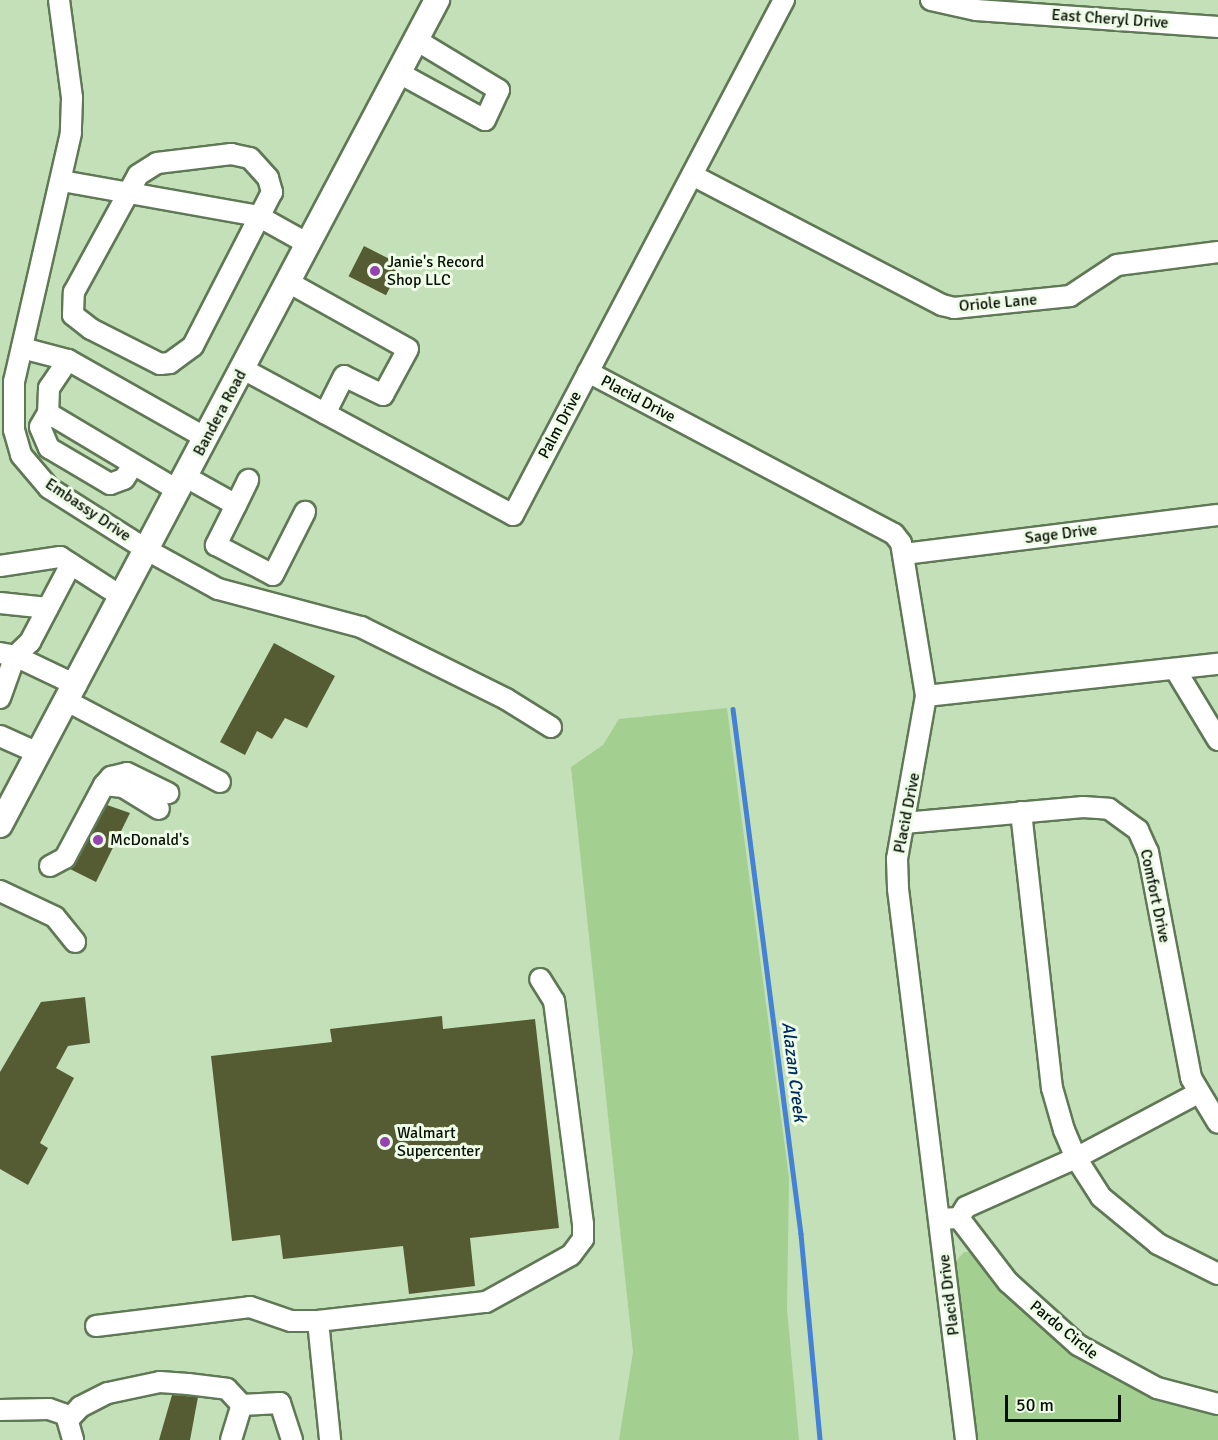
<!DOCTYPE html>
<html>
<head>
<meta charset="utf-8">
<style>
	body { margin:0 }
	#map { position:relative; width:1218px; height:1440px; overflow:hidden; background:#c4e0b8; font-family:Signika,sans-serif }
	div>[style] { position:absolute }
	.green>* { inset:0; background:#a3cf91 }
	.stream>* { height:4.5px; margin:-2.25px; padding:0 2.25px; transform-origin:2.25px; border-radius:2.25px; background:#4582d5 }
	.building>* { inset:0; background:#555b33; transform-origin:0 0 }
	.roads { filter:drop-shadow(2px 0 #5f7855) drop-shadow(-2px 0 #5f7855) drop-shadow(0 2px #5f7855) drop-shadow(0 -2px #5f7855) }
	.minor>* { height:20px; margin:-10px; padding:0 10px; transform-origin:10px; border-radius:10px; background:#fff }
	.major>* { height:24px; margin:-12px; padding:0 12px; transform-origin:12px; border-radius:12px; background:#fff }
	.dots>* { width:16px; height:16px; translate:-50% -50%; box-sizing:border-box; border:3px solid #eefce8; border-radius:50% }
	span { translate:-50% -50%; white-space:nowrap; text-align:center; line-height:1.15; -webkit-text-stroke:6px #eefce8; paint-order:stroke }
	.street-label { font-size:16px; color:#071004 }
	.poi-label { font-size:16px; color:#071004 }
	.left { translate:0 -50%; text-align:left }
	.water-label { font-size:18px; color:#012c60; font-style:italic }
	.scale { position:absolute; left:1005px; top:1395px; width:116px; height:27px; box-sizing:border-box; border:3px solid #071004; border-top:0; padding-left:8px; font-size:18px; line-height:21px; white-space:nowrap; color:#071004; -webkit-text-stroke:4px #eefce8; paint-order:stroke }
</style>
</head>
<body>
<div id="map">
	<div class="green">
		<div style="clip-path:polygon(727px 708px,789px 1178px,787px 1309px,799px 1440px,619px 1440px,633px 1352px,571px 767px,603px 745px,619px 719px)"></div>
		<div style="clip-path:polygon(964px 1252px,974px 1252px,1024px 1312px,1094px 1365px,1170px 1401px,1218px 1412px,1218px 1440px,977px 1440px,956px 1261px)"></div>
	</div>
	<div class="stream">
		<div style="left:733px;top:709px;width:529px;rotate:82.62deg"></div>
		<div style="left:801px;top:1234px;width:207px;rotate:84.7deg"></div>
	</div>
	<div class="building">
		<div style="left:364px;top:246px;width:42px;height:34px;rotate:27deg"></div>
		<div style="clip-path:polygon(274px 643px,335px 676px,307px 728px,285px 718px,272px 739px,257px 731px,245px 755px,220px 742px)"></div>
		<div style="clip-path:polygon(107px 805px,130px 813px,96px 882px,70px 869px)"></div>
		<div style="clip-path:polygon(85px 997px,90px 1043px,68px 1046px,56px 1068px,74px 1078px,40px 1143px,48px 1148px,28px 1185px,0 1169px,0 1072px,41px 1002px)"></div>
		<div style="clip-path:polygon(442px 1016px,443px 1029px,535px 1019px,559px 1228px,470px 1238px,475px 1286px,409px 1294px,403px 1246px,283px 1259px,280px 1235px,232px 1241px,211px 1056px,332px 1042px,330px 1029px)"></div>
		<div style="clip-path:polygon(172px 1395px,198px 1397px,190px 1440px,159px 1440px)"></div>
	</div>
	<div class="roads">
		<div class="minor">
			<div style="left:59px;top:0;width:99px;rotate:82.4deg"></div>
			<div style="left:72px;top:98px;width:35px;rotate:92deg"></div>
			<div style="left:71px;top:133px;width:254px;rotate:102.9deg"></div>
			<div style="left:14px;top:381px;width:49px;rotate:90deg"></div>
			<div style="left:14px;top:430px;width:26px;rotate:74deg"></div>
			<div style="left:21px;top:455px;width:43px;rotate:49.7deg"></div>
			<div style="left:49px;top:488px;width:116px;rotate:32.3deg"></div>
			<div style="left:147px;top:550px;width:81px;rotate:28.8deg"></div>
			<div style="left:218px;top:589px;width:148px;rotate:14.9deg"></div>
			<div style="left:361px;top:627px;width:162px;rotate:26.4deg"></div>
			<div style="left:506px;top:699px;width:53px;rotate:31.9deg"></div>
			<div style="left:931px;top:0;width:46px;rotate:12.5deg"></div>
			<div style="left:976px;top:10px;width:243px;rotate:4deg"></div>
			<div style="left:399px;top:73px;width:98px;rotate:28.7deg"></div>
			<div style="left:485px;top:120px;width:33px;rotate:-65deg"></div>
			<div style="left:499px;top:90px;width:97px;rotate:-148.9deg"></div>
			<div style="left:231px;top:154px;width:19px;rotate:12deg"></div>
			<div style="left:250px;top:158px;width:27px;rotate:48deg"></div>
			<div style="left:268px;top:178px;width:15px;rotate:74deg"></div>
			<div style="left:272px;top:192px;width:173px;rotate:117.2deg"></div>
			<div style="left:193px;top:346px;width:29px;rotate:144deg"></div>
			<div style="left:170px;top:363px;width:10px;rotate:174deg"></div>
			<div style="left:160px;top:364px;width:77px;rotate:-153.1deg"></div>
			<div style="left:91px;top:329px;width:23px;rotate:-142deg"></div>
			<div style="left:73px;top:315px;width:23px;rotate:-88deg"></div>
			<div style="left:74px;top:292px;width:133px;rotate:-61.3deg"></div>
			<div style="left:138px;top:175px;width:22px;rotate:-32deg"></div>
			<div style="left:157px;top:163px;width:75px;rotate:-6.9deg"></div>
			<div style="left:692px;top:175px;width:282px;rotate:27.5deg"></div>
			<div style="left:942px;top:305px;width:12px;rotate:14deg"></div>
			<div style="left:954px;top:308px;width:117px;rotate:-5.9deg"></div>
			<div style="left:1070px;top:296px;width:56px;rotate:-33.4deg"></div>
			<div style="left:1117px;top:265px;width:102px;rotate:-7.3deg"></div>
			<div style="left:62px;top:181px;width:199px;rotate:10.1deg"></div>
			<div style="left:258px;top:216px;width:57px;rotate:29.2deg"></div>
			<div style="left:288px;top:282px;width:137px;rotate:29.2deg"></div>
			<div style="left:408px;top:349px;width:52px;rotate:118.5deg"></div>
			<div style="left:383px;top:395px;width:43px;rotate:-154deg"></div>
			<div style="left:344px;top:376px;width:42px;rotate:116.6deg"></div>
			<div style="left:22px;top:348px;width:48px;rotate:14.6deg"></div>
			<div style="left:68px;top:360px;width:159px;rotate:29.5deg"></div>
			<div style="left:68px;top:360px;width:34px;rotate:124deg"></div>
			<div style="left:49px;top:388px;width:25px;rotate:92deg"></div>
			<div style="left:48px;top:413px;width:16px;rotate:120deg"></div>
			<div style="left:40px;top:427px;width:23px;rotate:67deg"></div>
			<div style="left:49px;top:448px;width:71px;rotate:30.5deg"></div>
			<div style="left:110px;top:484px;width:15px;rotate:-20deg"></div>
			<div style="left:124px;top:479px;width:17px;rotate:-57deg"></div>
			<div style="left:243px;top:369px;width:307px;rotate:28.4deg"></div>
			<div style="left:513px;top:515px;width:582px;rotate:-62.25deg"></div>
			<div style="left:588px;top:372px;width:346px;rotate:27.9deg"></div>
			<div style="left:894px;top:534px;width:11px;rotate:52deg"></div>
			<div style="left:901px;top:543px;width:155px;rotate:80.7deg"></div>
			<div style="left:926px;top:696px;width:166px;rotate:100.1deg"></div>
			<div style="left:897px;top:859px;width:30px;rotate:88deg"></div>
			<div style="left:898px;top:889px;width:555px;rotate:82.96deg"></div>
			<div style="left:48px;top:413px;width:152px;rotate:30.8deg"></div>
			<div style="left:186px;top:477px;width:57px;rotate:29.2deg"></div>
			<div style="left:236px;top:505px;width:45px;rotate:116.6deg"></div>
			<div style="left:216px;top:545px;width:64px;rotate:27.8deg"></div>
			<div style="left:273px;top:575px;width:71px;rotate:-63.1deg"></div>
			<div style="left:236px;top:505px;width:28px;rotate:-64deg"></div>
			<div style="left:904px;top:554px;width:316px;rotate:-7.1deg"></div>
			<div style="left:0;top:566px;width:61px;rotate:-8.5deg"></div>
			<div style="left:60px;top:557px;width:74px;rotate:32.8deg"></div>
			<div style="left:0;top:603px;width:48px;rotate:5.9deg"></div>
			<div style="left:0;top:653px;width:15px;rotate:11deg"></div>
			<div style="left:15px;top:656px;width:21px;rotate:-43deg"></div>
			<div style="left:30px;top:642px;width:88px;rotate:-62.3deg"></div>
			<div style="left:1175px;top:669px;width:83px;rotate:58.8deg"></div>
			<div style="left:926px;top:696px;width:294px;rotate:-6.3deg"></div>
			<div style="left:0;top:698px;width:45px;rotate:-70.3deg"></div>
			<div style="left:15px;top:656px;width:68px;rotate:25.4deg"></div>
			<div style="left:67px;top:701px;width:173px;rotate:27.9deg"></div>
			<div style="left:0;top:736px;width:42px;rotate:24.1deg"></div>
			<div style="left:104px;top:785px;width:11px;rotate:-49deg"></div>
			<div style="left:111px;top:777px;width:16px;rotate:-14deg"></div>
			<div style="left:127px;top:773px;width:46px;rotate:26deg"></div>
			<div style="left:1021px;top:812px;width:278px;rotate:83.6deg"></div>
			<div style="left:1052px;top:1088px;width:44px;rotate:74.1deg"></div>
			<div style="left:1064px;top:1130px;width:30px;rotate:67deg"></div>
			<div style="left:1076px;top:1158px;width:46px;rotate:57.3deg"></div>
			<div style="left:1101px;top:1197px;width:74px;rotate:39.5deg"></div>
			<div style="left:1158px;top:1244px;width:67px;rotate:26.6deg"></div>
			<div style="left:904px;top:823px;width:180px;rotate:-5.1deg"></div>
			<div style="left:1083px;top:807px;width:26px;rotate:4deg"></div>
			<div style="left:1109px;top:809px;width:36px;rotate:36deg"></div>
			<div style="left:1138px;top:830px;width:24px;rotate:66deg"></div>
			<div style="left:1148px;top:852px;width:230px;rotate:79.2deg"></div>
			<div style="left:1191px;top:1078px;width:52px;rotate:59deg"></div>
			<div style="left:50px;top:866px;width:17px;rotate:-28deg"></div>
			<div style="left:65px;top:858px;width:83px;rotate:-61.9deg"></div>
			<div style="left:104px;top:785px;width:19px;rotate:6deg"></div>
			<div style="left:123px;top:787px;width:42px;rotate:31.4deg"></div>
			<div style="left:0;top:891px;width:61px;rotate:25.3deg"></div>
			<div style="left:55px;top:917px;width:32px;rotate:51deg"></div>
			<div style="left:959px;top:1218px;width:13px;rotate:-58deg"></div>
			<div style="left:966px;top:1207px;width:120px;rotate:-24deg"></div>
			<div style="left:1076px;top:1158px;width:138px;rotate:-28deg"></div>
			<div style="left:940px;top:1219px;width:19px;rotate:-3deg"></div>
			<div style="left:959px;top:1218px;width:81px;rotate:52.6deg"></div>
			<div style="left:1008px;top:1282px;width:94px;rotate:42deg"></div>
			<div style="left:1078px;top:1345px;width:90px;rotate:28.6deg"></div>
			<div style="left:1157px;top:1388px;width:63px;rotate:14.7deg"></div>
			<div style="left:318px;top:1321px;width:120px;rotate:84.2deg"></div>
			<div style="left:96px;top:1326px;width:155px;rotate:-7deg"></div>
			<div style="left:250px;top:1307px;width:43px;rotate:18.9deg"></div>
			<div style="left:291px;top:1321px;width:27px"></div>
			<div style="left:318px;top:1321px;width:169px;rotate:-6.5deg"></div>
			<div style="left:486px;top:1302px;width:97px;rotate:-28.9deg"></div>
			<div style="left:571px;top:1255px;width:20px;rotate:-53deg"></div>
			<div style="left:583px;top:1239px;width:15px;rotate:-90deg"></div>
			<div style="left:583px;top:1224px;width:225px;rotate:-97.4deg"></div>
			<div style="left:554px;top:1001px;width:26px;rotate:-122deg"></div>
			<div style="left:0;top:1410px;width:49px;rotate:-1.2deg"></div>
			<div style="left:49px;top:1409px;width:18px;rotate:19deg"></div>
			<div style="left:66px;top:1415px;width:26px;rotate:74deg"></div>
			<div style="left:68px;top:1420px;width:18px;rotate:-47deg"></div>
			<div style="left:80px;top:1407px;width:31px;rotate:-27deg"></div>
			<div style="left:108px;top:1393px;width:53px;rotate:-11.9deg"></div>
			<div style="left:160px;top:1382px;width:28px;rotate:4deg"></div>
			<div style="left:188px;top:1384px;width:39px;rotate:7deg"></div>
			<div style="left:227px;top:1389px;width:22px;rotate:47deg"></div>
			<div style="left:242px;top:1405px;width:38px;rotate:-3deg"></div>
			<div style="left:280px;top:1403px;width:39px;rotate:72deg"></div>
			<div style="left:231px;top:1440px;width:37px;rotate:-73deg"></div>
		</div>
		<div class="major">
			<div style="left:0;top:825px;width:934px;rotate:-62.09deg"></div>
		</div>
	</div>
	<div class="dots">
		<div style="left:375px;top:271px;background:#9543b1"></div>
		<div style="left:98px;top:840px;background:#9543b1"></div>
		<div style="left:385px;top:1142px;background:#9543b1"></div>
	</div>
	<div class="street-label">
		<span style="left:1110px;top:19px;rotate:4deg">East Cheryl Drive</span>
		<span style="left:998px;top:303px;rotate:-5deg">Oriole Lane</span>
		<span style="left:638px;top:399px;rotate:28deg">Placid Drive</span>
		<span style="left:220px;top:413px;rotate:-62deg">Bandera Road</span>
		<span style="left:560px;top:425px;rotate:-62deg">Palm Drive</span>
		<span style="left:88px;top:510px;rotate:34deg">Embassy Drive</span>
		<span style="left:1061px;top:534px;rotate:-7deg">Sage Drive</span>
		<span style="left:907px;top:813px;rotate:-79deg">Placid Drive</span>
		<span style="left:1155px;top:896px;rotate:78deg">Comfort Drive</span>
		<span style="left:949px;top:1295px;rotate:-97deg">Placid Drive</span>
		<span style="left:1064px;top:1330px;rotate:39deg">Pardo Circle</span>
	</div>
	<div class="poi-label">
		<span class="left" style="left:387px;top:271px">Janie's Record<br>Shop LLC</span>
		<span class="left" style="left:110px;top:840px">McDonald's</span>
		<span class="left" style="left:397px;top:1142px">Walmart<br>Supercenter</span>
	</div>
	<div class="water-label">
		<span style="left:794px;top:1072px;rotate:83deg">Alazan Creek</span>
	</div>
	<div class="scale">50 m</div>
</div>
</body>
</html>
